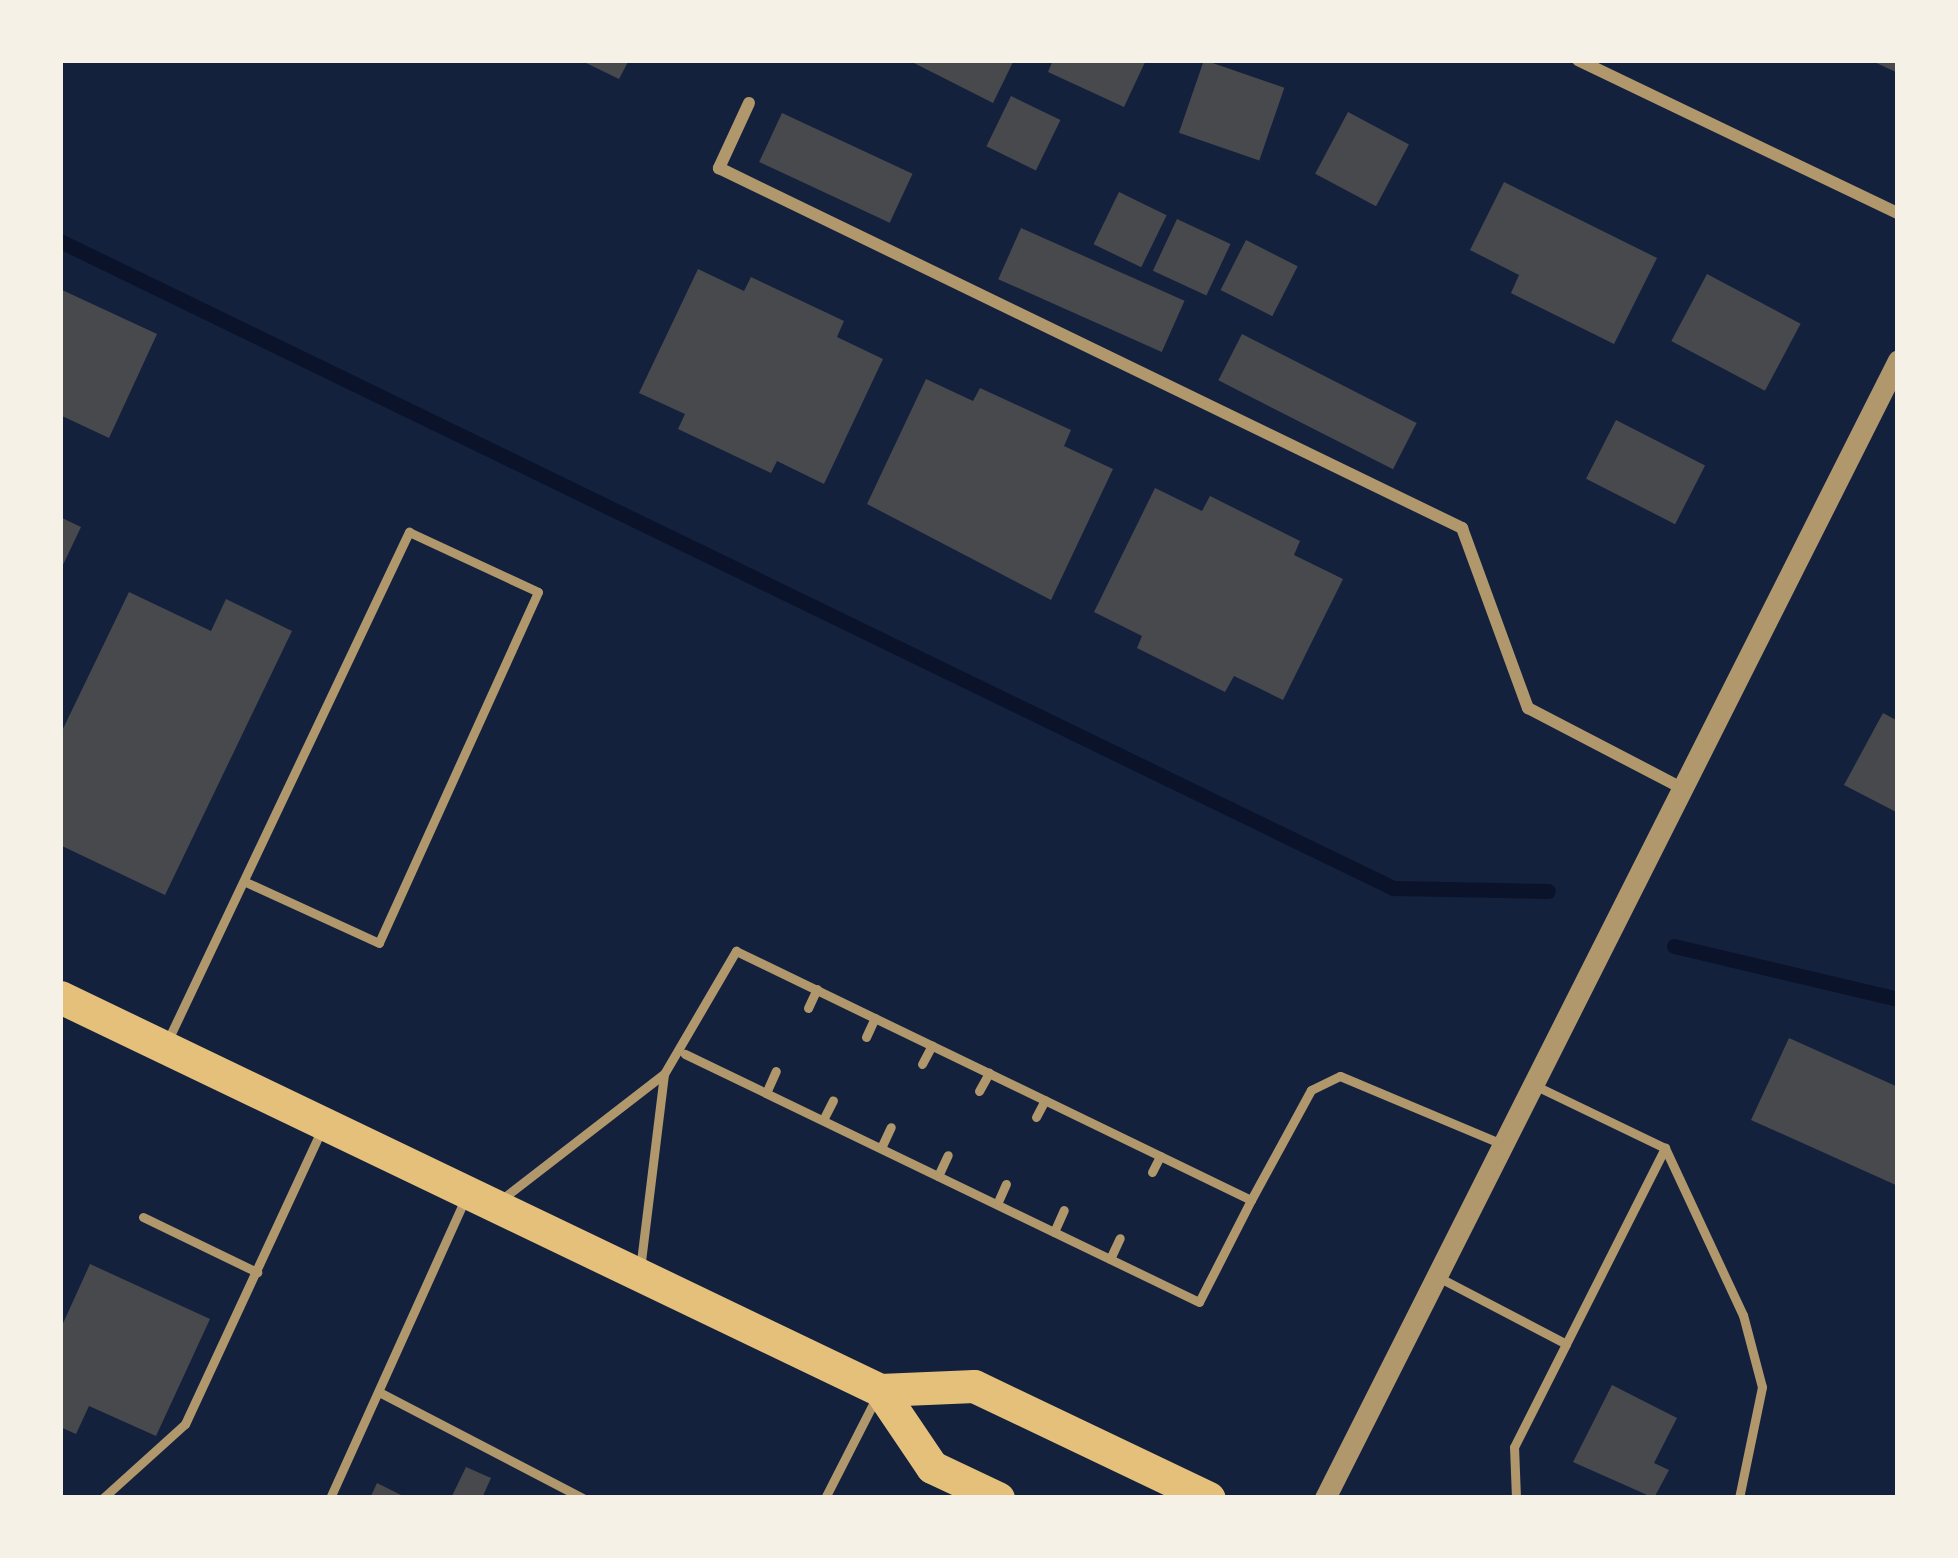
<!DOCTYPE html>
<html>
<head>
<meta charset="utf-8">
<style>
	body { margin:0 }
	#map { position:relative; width:1958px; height:1558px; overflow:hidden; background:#14213d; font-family:Bitter,serif }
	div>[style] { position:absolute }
	.stream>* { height:15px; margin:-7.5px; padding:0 7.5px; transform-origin:7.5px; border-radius:7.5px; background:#0b132b }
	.building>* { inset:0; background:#48494c; transform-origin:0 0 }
	.service>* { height:9px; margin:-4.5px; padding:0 4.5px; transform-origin:4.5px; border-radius:4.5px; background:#b1986c }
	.minor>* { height:12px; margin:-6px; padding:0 6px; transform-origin:6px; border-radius:6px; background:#b1986c }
	.tertiary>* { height:21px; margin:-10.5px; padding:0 10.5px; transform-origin:10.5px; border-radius:10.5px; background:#b1986c }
	.trunk>* { height:33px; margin:-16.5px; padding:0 16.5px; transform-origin:16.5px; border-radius:16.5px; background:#e5c07b }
	span { translate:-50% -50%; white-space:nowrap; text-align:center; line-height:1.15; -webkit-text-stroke:12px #f6f1e7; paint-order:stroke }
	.frame { position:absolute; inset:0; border:63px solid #f6f1e7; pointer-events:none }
</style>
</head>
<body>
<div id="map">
	<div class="stream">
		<div style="left:60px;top:241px;width:1482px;rotate:25.89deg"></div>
		<div style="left:1393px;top:888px;width:155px;rotate:1.1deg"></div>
		<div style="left:1674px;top:946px;width:230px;rotate:13.3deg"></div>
	</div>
	<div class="building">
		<div style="clip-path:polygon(580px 60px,629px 60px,619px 79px)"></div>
		<div style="clip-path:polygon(908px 60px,1014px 60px,993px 103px)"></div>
		<div style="clip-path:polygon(1053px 60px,1146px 60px,1124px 107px,1048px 72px)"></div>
		<div style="left:1204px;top:60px;width:85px;height:77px;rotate:19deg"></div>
		<div style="clip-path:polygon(1870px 60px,1898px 60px,1898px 73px)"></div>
		<div style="left:1011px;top:96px;width:55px;height:56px;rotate:26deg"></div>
		<div style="left:1348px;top:112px;width:69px;height:70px;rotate:28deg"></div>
		<div style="left:782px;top:113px;width:144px;height:54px;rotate:25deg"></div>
		<div style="clip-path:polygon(1504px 182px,1657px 258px,1614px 344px,1511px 293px,1519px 275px,1470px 250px)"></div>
		<div style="left:1119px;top:192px;width:53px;height:58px;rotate:26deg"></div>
		<div style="left:1177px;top:219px;width:59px;height:57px;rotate:25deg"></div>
		<div style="left:1021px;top:228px;width:179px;height:56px;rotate:24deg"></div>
		<div style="left:1246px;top:240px;width:58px;height:56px;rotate:27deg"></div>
		<div style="clip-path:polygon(698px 269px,744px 291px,751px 277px,844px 321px,837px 337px,883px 359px,824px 484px,777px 461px,771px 473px,678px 429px,685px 414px,639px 393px)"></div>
		<div style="left:1707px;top:274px;width:106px;height:76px;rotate:28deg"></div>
		<div style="clip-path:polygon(60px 289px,157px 334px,109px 438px,60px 415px)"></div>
		<div style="left:1242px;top:334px;width:196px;height:52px;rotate:27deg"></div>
		<div style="clip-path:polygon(926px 379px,973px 401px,980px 388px,1071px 430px,1064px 446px,1113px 469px,1051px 600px,867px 504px)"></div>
		<div style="left:1616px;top:420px;width:100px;height:66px;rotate:27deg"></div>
		<div style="clip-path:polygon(1155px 488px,1202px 511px,1210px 496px,1300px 541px,1294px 555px,1343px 579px,1283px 700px,1234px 676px,1225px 692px,1137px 648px,1142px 636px,1094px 612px)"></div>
		<div style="clip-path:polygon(60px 517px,81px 527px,60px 571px)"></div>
		<div style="clip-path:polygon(129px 592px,211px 631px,226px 599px,292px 631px,165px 895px,60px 845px,60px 735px)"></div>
		<div style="clip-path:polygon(1883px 713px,1898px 721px,1898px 813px,1844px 785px)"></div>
		<div style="clip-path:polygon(1789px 1038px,1898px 1087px,1898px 1186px,1751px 1120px)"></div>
		<div style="clip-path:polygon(90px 1264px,210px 1319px,156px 1436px,89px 1406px,76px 1434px,60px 1427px,60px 1330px)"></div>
		<div style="clip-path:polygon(1612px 1385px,1677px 1418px,1654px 1463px,1669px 1470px,1654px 1498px,1573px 1462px)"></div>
		<div style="clip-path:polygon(466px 1467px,491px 1478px,482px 1498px,451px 1498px)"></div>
		<div style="clip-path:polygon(377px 1483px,407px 1498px,370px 1498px)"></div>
	</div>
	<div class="service">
		<div style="left:808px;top:1008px;width:21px;rotate:-65deg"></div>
		<div style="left:866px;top:1037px;width:21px;rotate:-65deg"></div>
		<div style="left:167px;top:1042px;width:565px;rotate:-64.62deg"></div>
		<div style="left:409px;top:532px;width:142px;rotate:24.9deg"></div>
		<div style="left:538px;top:592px;width:385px;rotate:114.4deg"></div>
		<div style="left:379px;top:943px;width:146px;rotate:-155.4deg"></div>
		<div style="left:922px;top:1064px;width:21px;rotate:-62deg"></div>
		<div style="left:664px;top:1074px;width:143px;rotate:-59.7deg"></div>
		<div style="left:736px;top:951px;width:572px;rotate:25.8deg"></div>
		<div style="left:1251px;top:1200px;width:114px;rotate:117deg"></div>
		<div style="left:1199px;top:1302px;width:571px;rotate:-154.24deg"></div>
		<div style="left:979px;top:1091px;width:21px;rotate:-61deg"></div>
		<div style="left:766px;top:1093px;width:24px;rotate:-66deg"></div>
		<div style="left:1036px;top:1117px;width:19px;rotate:-62deg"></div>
		<div style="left:823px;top:1120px;width:22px;rotate:-63deg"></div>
		<div style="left:881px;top:1148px;width:23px;rotate:-65deg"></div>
		<div style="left:1665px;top:1148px;width:184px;rotate:65deg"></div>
		<div style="left:1743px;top:1315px;width:74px;rotate:75.2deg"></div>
		<div style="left:1762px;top:1387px;width:113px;rotate:101.7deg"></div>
		<div style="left:1152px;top:1172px;width:18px;rotate:-63deg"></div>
		<div style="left:938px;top:1176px;width:23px;rotate:-65deg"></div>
		<div style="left:502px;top:1199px;width:205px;rotate:-37.7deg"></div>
		<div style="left:664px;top:1074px;width:196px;rotate:97deg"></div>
		<div style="left:1251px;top:1200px;width:125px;rotate:-61.4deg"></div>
		<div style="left:1311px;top:1090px;width:32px;rotate:-26deg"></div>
		<div style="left:1340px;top:1076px;width:176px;rotate:22.8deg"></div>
		<div style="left:997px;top:1204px;width:22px;rotate:-66deg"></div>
		<div style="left:143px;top:1217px;width:127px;rotate:25.8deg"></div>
		<div style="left:1054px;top:1232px;width:24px;rotate:-66deg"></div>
		<div style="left:1110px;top:1259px;width:23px;rotate:-65deg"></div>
		<div style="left:1440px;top:1278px;width:142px;rotate:27.6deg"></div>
		<div style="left:1566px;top:1344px;width:220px;rotate:-63.2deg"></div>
		<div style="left:1665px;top:1148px;width:143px;rotate:-154.3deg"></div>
		<div style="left:379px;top:1392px;width:230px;rotate:27.5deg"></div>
		<div style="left:103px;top:1498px;width:110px;rotate:-42.1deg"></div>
		<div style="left:185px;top:1424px;width:325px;rotate:-65.1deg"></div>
		<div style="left:330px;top:1498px;width:330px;rotate:-65.7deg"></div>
		<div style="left:825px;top:1498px;width:114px;rotate:-63deg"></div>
		<div style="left:1516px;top:1498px;width:51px;rotate:-92.2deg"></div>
		<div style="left:1514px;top:1447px;width:115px;rotate:-63.2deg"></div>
	</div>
	<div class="minor">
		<div style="left:1578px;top:60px;width:355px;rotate:25.6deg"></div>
		<div style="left:749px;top:103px;width:72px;rotate:114.8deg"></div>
		<div style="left:719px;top:168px;width:826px;rotate:25.85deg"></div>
		<div style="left:1462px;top:528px;width:192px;rotate:69.9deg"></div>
		<div style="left:1528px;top:708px;width:171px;rotate:27.5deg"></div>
	</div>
	<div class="tertiary">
		<div style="left:1325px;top:1498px;width:1274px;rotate:-63.27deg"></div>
	</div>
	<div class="trunk">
		<div style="left:60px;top:997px;width:909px;rotate:25.61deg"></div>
		<div style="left:880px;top:1390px;width:94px;rotate:-2.4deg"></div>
		<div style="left:974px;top:1386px;width:260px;rotate:25.5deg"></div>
		<div style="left:880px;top:1390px;width:93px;rotate:56deg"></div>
		<div style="left:932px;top:1467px;width:73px;rotate:25.2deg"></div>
	</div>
	<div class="frame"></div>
</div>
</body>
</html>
